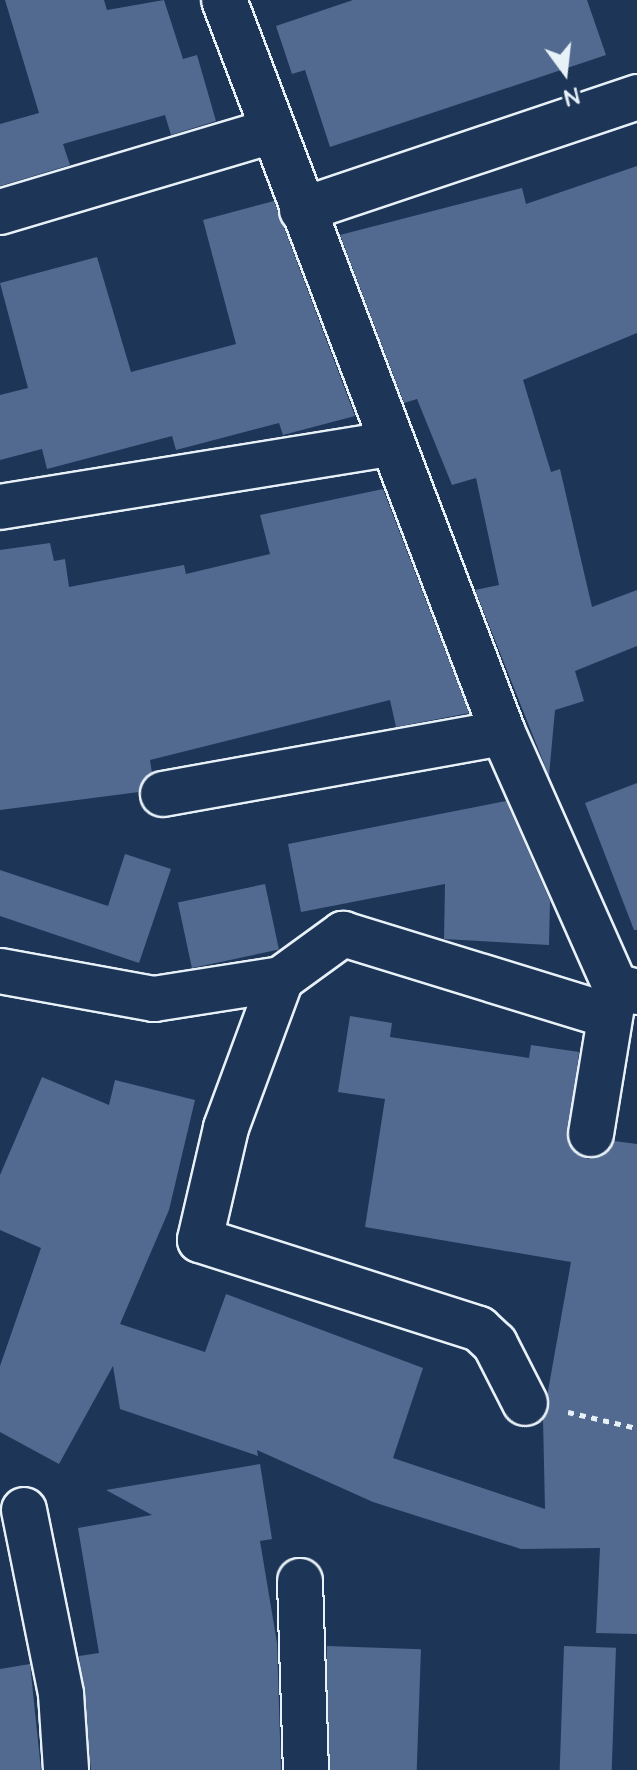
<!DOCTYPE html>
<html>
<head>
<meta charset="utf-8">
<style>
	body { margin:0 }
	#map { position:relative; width:637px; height:1770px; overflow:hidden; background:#1d3557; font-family:"Architects Daughter",sans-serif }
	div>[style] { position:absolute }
	.building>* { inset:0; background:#526a90; transform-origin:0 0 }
	.path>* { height:5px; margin-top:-2.5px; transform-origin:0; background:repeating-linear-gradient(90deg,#e8f1f8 0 6px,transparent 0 12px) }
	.roads { filter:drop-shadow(2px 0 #e8f1f8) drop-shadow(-2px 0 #e8f1f8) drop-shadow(0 2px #e8f1f8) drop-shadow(0 -2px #e8f1f8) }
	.minor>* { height:44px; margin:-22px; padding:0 22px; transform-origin:22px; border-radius:22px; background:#1d3557 }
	span { translate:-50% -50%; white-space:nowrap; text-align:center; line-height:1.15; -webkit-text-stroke:7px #1d3557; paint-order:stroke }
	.north { position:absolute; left:525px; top:32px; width:80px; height:80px; -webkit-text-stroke:6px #1d3557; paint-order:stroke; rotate:165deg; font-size:22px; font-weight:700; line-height:32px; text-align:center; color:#e8f1f8 }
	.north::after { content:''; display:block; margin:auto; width:28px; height:36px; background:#e8f1f8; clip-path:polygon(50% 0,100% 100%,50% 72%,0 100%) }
</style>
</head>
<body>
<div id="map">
	<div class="building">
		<div style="clip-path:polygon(5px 0,104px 0,107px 10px,164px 0,183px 59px,197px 55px,216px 121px,171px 135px,165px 115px,63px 144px,70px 165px,0 186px,0 124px,39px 113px)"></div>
		<div style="clip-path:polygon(353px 0,587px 0,606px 55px,330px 147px,305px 70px,292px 74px,276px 26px)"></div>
		<div style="clip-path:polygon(637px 166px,637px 333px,523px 380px,551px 472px,560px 469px,592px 607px,637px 590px,637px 646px,575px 671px,584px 701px,555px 710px,549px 776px,475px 590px,499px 585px,476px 478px,452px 485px,417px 399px,404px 403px,340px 235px,522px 188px,526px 204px)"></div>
		<div style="clip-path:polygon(274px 201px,355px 416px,283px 435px,279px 423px,176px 450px,172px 436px,47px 469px,42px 449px,0 460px,0 395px,28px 388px,0 283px,97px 257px,131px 372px,236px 344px,203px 220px)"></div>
		<div style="clip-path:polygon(383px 489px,469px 713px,396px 727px,390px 700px,150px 760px,152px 773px,139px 792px,0 810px,0 550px,50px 543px,54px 561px,65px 559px,69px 587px,184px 565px,186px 574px,270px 554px,260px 515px)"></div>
		<div style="clip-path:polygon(637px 783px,637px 930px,634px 930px,585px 803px)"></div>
		<div style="clip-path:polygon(506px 801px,550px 901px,549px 945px,444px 939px,445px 884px,301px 912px,288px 844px)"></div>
		<div style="clip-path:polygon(125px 854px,171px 869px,139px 963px,0 916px,0 870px,108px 906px)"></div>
		<div style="left:265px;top:884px;width:67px;height:89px;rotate:78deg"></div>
		<div style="clip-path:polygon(350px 1016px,392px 1023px,390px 1037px,529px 1058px,531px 1045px,579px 1052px,568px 1144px,588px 1159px,601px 1157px,614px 1141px,637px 1144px,637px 1634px,596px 1633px,600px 1548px,521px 1549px,373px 1502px,257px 1450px,258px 1456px,120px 1409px,113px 1366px,59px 1464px,0 1432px,0 1366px,41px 1248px,0 1230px,0 1175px,42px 1077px,109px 1105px,115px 1080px,195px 1100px,169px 1210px,120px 1324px,205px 1352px,226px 1294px,423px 1368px,393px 1458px,545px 1509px,543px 1419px,571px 1262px,365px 1227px,385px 1099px,338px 1092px)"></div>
		<div style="clip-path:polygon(260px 1464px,272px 1539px,260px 1541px,277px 1643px,281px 1770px,91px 1770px,79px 1656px,99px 1653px,78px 1528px,152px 1515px,106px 1490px)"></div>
		<div style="left:327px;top:1646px;width:94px;height:124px;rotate:2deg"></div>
		<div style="left:564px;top:1646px;width:52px;height:124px;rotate:2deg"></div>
		<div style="clip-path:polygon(30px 1664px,41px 1770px,0 1770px,0 1669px)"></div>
	</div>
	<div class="path">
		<div style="left:568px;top:1412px;width:71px;rotate:13.1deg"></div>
	</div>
	<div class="roads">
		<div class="minor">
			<div style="left:224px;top:0;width:784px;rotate:69.16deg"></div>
			<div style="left:503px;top:733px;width:277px;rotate:66.1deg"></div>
			<div style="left:615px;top:986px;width:23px;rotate:15deg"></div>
			<div style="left:302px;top:210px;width:354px;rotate:-18.6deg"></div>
			<div style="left:0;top:212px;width:284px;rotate:-16.6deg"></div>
			<div style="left:0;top:507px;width:395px;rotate:-9.2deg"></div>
			<div style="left:163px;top:794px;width:345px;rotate:-10.2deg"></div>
			<div style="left:0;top:971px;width:157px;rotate:10.3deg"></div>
			<div style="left:154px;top:999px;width:129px;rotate:-8.9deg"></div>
			<div style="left:281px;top:979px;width:77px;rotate:-36deg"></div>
			<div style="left:343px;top:934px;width:279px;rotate:17.1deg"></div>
			<div style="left:281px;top:979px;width:159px;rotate:110.3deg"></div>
			<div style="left:226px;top:1128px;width:115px;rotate:103.1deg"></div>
			<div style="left:200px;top:1240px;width:293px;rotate:17.7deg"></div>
			<div style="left:479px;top:1329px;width:22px;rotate:43deg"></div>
			<div style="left:495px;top:1344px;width:66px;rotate:63deg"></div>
			<div style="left:591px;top:1134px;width:148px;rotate:-80.7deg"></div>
			<div style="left:24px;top:1510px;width:188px;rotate:78.6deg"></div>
			<div style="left:61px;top:1694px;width:76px;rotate:86.2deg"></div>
			<div style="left:300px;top:1581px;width:189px;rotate:88.2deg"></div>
		</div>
	</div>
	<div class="north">N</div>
</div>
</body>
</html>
